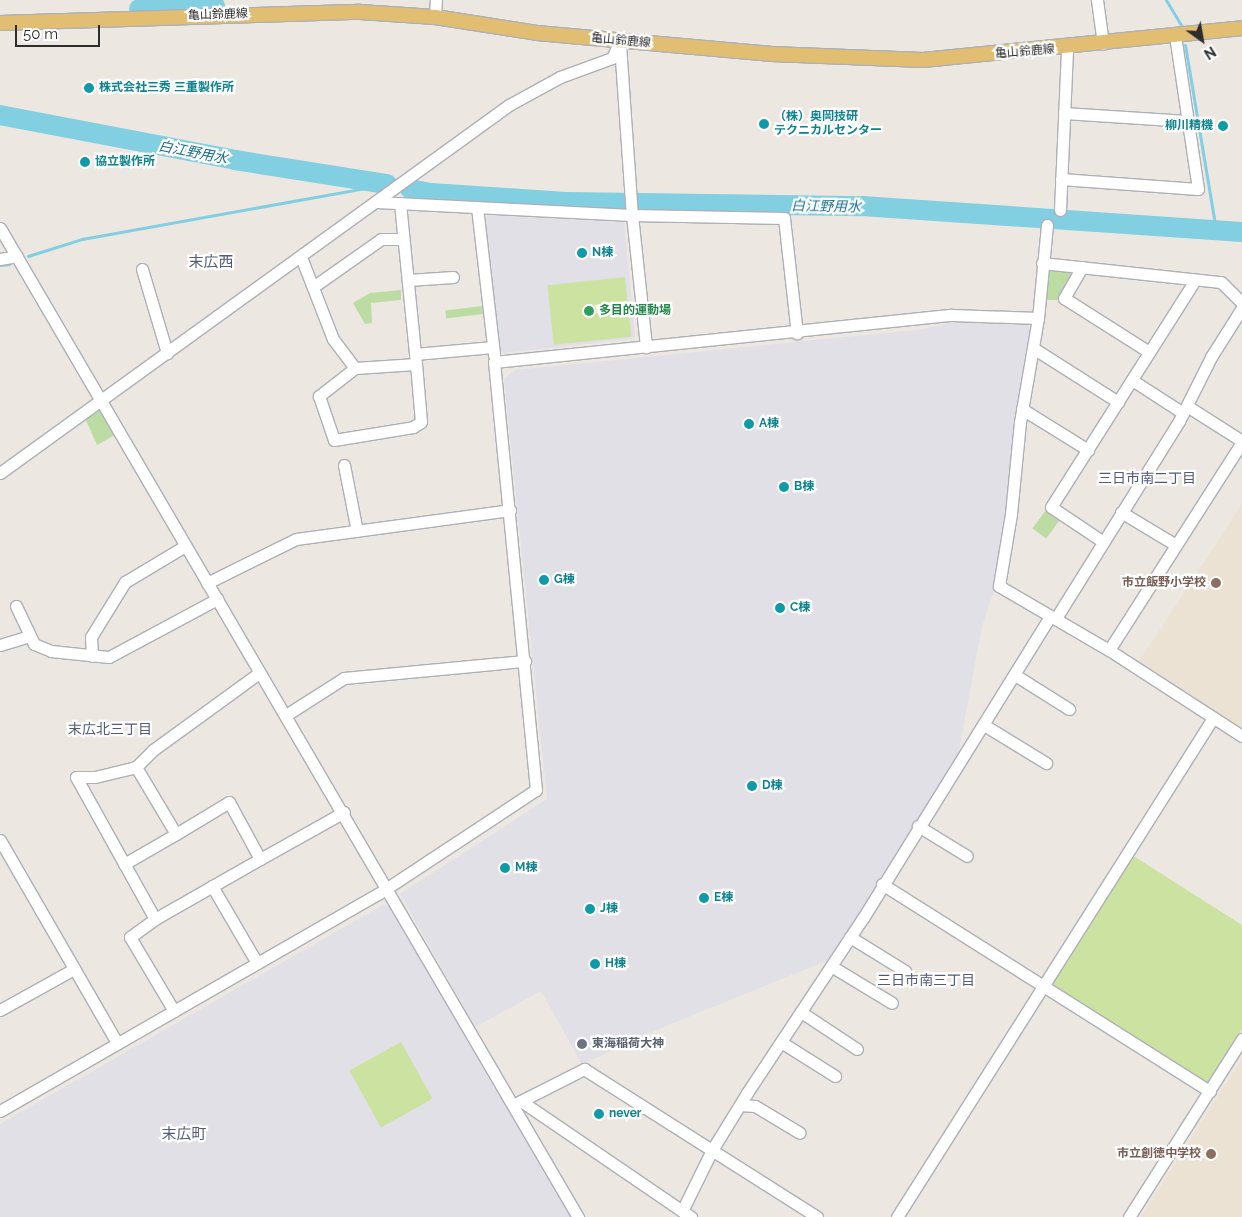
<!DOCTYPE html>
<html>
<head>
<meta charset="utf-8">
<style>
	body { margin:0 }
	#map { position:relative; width:1242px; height:1217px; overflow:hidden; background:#ece7e1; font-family:Raleway,"Noto Sans JP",sans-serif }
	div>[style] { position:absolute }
	.industrial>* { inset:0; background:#e1e0e6 }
	.education>* { inset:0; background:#ece2d3 }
	.green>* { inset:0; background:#bcdca4; transform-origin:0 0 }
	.pitch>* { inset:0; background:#cce2a1; transform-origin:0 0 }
	.stream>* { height:3px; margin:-1.5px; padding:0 1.5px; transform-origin:1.5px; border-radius:1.5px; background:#81cfe1 }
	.river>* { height:20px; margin:-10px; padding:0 10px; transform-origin:10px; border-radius:10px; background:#81cfe1 }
	.roads { filter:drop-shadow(1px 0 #adb0b7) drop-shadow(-1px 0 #adb0b7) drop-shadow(0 1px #adb0b7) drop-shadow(0 -1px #adb0b7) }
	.minor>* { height:11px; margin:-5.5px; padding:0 5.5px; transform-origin:5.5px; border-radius:5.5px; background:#fff }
	.major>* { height:14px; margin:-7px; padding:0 7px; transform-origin:7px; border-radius:7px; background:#e1be71 }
	.dots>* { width:14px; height:14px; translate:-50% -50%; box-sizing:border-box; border:2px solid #fff; border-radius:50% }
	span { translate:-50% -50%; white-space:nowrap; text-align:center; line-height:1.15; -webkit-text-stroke:4.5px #fff; paint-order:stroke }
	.street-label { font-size:12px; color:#2d2d2d }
	.culture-label { font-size:12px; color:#0d838f; font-weight:700 }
	.left { translate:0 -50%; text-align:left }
	.right { translate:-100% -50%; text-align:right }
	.leisure-label { font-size:12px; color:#27864d; font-weight:700 }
	.education-label { font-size:12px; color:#785e54; font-weight:700 }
	.worship-label { font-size:12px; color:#5b616d; font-weight:700 }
	.water-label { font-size:14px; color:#1e718f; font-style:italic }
	.neighbourhood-label { font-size:14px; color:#525c78 }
	.quarter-label { font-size:15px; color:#525c78 }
	.north { position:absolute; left:1177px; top:15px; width:50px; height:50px; -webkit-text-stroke:4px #fff; paint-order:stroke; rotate:148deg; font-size:14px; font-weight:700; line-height:20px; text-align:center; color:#2d2d2d }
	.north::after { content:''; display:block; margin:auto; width:18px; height:22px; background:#2d2d2d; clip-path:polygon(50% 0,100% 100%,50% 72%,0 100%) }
	.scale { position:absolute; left:15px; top:25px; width:85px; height:22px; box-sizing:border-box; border:2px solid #2d2d2d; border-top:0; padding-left:6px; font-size:15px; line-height:18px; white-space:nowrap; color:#2d2d2d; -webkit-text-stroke:4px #fff; paint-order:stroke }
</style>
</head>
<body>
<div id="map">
	<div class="industrial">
		<div style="clip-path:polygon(490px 213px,624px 222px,635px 336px,632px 339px,504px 353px,499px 350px,485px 219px)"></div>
		<div style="clip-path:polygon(949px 321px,1028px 325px,1031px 330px,994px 591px,982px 626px,958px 756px,831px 959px,666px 1026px,582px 1064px,541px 991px,475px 1027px,400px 894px,547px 799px,504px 379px,515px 370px,916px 330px,944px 325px)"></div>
		<div style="clip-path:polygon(383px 905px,391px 906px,573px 1217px,0 1217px,0 1124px)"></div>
	</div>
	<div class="education">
		<div style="clip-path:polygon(1242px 504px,1242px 729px,1138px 663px)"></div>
		<div style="clip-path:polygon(1242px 1059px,1242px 1217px,1141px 1217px,1221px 1091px)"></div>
	</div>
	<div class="green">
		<div style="clip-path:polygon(1052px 270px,1069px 271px,1073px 278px,1059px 300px,1043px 300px,1044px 276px)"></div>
		<div style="clip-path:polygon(401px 290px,401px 300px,371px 303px,372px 323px,365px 324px,353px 303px,370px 293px)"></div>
		<div style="left:482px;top:306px;width:8px;height:37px;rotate:83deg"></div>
		<div style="clip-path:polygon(96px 411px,101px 412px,115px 435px,97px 445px,85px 418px)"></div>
		<div style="left:1046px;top:510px;width:17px;height:23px;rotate:36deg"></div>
	</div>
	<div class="pitch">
		<div style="left:625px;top:277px;width:60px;height:78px;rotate:84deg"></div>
		<div style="clip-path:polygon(1132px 855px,1242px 925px,1242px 1029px,1207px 1085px,1048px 985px)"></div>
		<div style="left:401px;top:1042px;width:65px;height:59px;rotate:61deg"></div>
	</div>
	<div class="stream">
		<div style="left:1166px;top:0;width:31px;rotate:59deg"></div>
		<div style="left:1185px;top:45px;width:189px;rotate:80.5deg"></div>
		<div style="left:28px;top:256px;width:57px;rotate:-17.5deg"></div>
		<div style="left:82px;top:239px;width:310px;rotate:-10.2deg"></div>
		<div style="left:0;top:265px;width:9px;rotate:-6deg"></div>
	</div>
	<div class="river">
		<div style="left:139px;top:9px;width:76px;rotate:-2.3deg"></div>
		<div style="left:0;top:115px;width:239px;rotate:10.8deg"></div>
		<div style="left:235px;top:160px;width:154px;rotate:9deg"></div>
		<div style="left:410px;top:189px;width:21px;rotate:11deg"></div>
		<div style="left:431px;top:193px;width:135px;rotate:3.8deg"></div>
		<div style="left:566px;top:202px;width:296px;rotate:0.8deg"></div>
		<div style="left:862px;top:206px;width:381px;rotate:3.9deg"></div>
	</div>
	<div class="roads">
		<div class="minor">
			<div style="left:1097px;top:0;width:44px;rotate:82.2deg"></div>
			<div style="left:435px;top:17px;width:17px;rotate:-87deg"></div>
			<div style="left:620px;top:45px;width:170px;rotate:86deg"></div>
			<div style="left:632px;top:215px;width:133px;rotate:83.9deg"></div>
			<div style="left:1064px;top:113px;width:123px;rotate:3.7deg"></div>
			<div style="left:1061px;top:179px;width:137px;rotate:4.2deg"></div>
			<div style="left:1198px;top:189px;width:155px;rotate:-98.5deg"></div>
			<div style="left:377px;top:202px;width:255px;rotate:2.9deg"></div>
			<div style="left:632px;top:215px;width:152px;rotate:1.1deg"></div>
			<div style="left:784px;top:218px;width:116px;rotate:83.6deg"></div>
			<div style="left:400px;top:203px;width:152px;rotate:84.3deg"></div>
			<div style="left:477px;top:207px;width:149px;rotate:83.4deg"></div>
			<div style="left:1060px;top:210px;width:162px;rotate:-87.5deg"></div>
			<div style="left:1047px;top:225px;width:93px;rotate:95.5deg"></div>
			<div style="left:1038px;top:318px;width:106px;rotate:99.8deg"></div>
			<div style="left:1020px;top:422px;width:92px;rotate:95.6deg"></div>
			<div style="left:1011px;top:514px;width:73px;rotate:99.5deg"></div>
			<div style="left:999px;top:586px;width:127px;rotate:30.2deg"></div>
			<div style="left:1109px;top:650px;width:158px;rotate:32.9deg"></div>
			<div style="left:0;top:228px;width:1146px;rotate:59.7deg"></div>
			<div style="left:301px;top:257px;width:88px;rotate:68.7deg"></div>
			<div style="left:333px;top:339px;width:36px;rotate:53deg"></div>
			<div style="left:0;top:259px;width:17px;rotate:-10deg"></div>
			<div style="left:1042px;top:263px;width:180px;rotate:6.1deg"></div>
			<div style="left:1221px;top:282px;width:30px;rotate:45deg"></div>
			<div style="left:1082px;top:267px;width:36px;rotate:120deg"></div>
			<div style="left:1064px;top:298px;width:101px;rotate:32.4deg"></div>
			<div style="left:142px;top:269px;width:88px;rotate:73.4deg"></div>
			<div style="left:408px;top:280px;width:45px;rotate:-3.8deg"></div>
			<div style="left:313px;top:287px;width:83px;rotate:-35.2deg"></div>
			<div style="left:381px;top:239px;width:22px"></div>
			<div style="left:1033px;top:348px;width:101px;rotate:32.4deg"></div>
			<div style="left:416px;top:364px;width:61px;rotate:176.2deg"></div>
			<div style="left:355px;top:368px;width:46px;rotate:142.1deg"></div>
			<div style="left:319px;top:396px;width:46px;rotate:71.2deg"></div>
			<div style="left:334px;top:440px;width:80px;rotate:-9.3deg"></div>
			<div style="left:413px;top:427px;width:9px;rotate:-32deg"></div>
			<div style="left:421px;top:422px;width:58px;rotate:-94.9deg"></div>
			<div style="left:416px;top:364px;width:10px;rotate:-96deg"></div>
			<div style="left:415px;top:354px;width:78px;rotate:-5.1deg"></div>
			<div style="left:1132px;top:380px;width:61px;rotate:32.9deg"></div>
			<div style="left:1187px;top:406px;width:65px;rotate:32.5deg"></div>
			<div style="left:1022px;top:409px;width:78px;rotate:31.8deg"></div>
			<div style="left:344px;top:465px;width:67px;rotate:78.9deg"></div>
			<div style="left:0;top:473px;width:628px;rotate:-35.87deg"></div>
			<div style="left:509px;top:105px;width:58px;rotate:-28.8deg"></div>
			<div style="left:560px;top:77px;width:55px;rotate:-20.1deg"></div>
			<div style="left:612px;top:58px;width:19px;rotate:-65deg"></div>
			<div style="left:1121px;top:512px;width:64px;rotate:31deg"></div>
			<div style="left:1102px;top:541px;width:61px;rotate:-146.3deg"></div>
			<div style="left:1051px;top:507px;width:269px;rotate:-57.6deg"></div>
			<div style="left:207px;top:583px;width:99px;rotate:-26.3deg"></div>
			<div style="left:296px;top:539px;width:216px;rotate:-7.7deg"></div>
			<div style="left:16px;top:606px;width:42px;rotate:64.7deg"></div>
			<div style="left:34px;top:644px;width:18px;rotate:22deg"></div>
			<div style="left:51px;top:651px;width:58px;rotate:5.9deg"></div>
			<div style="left:109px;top:657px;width:123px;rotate:-28.2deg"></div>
			<div style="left:1056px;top:618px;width:232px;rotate:-58deg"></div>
			<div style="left:1179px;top:421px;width:72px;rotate:-63.4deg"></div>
			<div style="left:1211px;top:357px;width:58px;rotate:-57.7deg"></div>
			<div style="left:0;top:645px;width:30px;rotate:-17deg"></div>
			<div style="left:1109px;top:650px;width:247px;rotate:-57.4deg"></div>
			<div style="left:92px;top:656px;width:19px;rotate:-93deg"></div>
			<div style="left:91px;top:637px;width:65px;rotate:-58.3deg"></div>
			<div style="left:125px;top:582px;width:70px;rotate:-31deg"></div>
			<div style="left:1015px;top:675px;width:64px;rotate:32.2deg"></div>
			<div style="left:286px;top:715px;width:69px;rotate:-32.5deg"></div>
			<div style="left:344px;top:678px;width:182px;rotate:-5.4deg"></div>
			<div style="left:984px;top:725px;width:73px;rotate:31.5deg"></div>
			<div style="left:136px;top:767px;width:78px;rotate:59.2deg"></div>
			<div style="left:176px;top:834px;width:62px;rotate:-31.1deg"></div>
			<div style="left:229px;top:802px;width:65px;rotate:61.5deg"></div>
			<div style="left:260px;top:859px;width:121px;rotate:150.3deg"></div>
			<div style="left:155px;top:919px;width:162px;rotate:-119.1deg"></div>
			<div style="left:76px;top:777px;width:19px"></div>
			<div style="left:95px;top:777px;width:42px;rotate:-13.7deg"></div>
			<div style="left:136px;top:767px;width:24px;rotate:-45deg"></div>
			<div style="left:153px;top:750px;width:131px;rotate:-36deg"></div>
			<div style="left:918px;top:826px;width:57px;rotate:31.5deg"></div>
			<div style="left:0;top:840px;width:234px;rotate:60deg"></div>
			<div style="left:260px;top:859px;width:96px;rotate:-29.2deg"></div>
			<div style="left:124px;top:864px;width:60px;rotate:-30deg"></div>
			<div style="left:882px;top:884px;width:388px;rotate:32.3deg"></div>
			<div style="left:212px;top:886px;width:89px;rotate:59.7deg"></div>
			<div style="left:155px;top:919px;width:31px;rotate:144deg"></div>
			<div style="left:130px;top:937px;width:86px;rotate:59.3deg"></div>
			<div style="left:850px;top:937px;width:65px;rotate:31.7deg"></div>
			<div style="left:831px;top:966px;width:71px;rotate:31.2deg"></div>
			<div style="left:0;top:1010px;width:85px;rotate:-29deg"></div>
			<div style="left:801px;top:1012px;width:67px;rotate:33.5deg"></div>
			<div style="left:781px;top:1042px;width:64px;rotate:32.2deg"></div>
			<div style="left:521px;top:1101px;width:206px;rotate:34.3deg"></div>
			<div style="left:513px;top:1105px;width:80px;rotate:-26.9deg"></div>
			<div style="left:584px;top:1069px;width:276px;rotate:32.4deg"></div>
			<div style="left:740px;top:1105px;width:15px;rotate:4deg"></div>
			<div style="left:755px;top:1106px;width:52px;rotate:31deg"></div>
			<div style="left:0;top:1111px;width:436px;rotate:-29.9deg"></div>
			<div style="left:378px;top:894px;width:189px;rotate:-33.4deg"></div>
			<div style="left:536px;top:790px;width:430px;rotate:-95.6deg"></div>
			<div style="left:494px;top:362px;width:460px;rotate:-5.9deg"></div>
			<div style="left:952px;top:315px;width:86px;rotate:2deg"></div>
			<div style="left:682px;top:1211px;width:68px;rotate:-63.8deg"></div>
			<div style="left:712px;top:1150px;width:67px;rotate:-58.4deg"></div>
			<div style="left:747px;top:1093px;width:210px;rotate:-56.5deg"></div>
			<div style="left:863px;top:918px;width:355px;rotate:-58.2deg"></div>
			<div style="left:897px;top:1217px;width:591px;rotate:-57.66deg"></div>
			<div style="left:1129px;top:1217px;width:211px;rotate:-57.6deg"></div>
		</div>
		<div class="major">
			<div style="left:0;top:23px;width:360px;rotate:-1.8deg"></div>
			<div style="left:360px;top:12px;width:75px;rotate:3.8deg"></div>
			<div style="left:435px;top:17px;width:103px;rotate:8.9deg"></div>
			<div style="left:537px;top:33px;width:236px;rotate:5.1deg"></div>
			<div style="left:772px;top:54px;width:151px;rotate:2.3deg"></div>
			<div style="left:923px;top:60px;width:321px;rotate:-5.7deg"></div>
		</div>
	</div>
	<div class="dots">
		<div style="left:89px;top:88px;background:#0f9aa8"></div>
		<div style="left:764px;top:124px;background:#0f9aa8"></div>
		<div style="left:1223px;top:126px;background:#0f9aa8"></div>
		<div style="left:85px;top:162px;background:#0f9aa8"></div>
		<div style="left:582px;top:253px;background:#0f9aa8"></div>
		<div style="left:589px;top:311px;background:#2e9e5b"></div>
		<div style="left:749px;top:424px;background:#0f9aa8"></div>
		<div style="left:784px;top:487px;background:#0f9aa8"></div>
		<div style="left:544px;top:580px;background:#0f9aa8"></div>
		<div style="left:1216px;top:583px;background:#8d6e63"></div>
		<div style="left:780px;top:608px;background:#0f9aa8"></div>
		<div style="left:752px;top:786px;background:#0f9aa8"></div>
		<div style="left:505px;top:868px;background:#0f9aa8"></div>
		<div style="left:704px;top:898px;background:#0f9aa8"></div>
		<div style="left:590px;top:909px;background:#0f9aa8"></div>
		<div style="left:595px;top:964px;background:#0f9aa8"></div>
		<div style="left:582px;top:1044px;background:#6b7280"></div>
		<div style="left:599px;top:1114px;background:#0f9aa8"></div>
		<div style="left:1211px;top:1154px;background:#8d6e63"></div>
	</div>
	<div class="street-label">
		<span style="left:218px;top:15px;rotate:-2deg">亀山鈴鹿線</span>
		<span style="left:621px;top:41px;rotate:5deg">亀山鈴鹿線</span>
		<span style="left:1025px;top:52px;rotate:-5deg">亀山鈴鹿線</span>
	</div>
	<div class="culture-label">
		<span class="left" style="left:99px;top:88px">株式会社三秀 三重製作所</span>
		<span class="left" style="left:774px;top:124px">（株）奥岡技研<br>テクニカルセンター</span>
		<span class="right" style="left:1213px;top:126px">柳川精機</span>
		<span class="left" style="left:95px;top:162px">協立製作所</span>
		<span class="left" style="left:592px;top:253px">N棟</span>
		<span class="left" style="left:759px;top:424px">A棟</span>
		<span class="left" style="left:794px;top:487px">B棟</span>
		<span class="left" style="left:554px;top:580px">G棟</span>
		<span class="left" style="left:790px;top:608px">C棟</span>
		<span class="left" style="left:762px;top:786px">D棟</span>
		<span class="left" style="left:515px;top:868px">M棟</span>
		<span class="left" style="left:714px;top:898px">E棟</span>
		<span class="left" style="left:600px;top:909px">J棟</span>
		<span class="left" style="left:605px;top:964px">H棟</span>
		<span class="left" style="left:609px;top:1114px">never</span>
	</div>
	<div class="leisure-label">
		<span class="left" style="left:599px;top:311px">多目的運動場</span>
	</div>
	<div class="education-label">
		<span class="right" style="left:1206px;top:583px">市立飯野小学校</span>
		<span class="right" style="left:1201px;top:1154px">市立創徳中学校</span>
	</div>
	<div class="worship-label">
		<span class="left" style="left:592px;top:1044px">東海稲荷大神</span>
	</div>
	<div class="water-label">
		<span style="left:193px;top:152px;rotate:11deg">白江野用水</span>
		<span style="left:826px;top:206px;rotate:1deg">白江野用水</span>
	</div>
	<div class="neighbourhood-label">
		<span style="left:1147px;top:478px">三日市南二丁目</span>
		<span style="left:110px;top:729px">末広北三丁目</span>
		<span style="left:926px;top:980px">三日市南三丁目</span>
	</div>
	<div class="quarter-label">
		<span style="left:211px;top:263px">末広西</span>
		<span style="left:184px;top:1135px">末広町</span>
	</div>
	<div class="north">N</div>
	<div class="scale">50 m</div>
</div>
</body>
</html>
